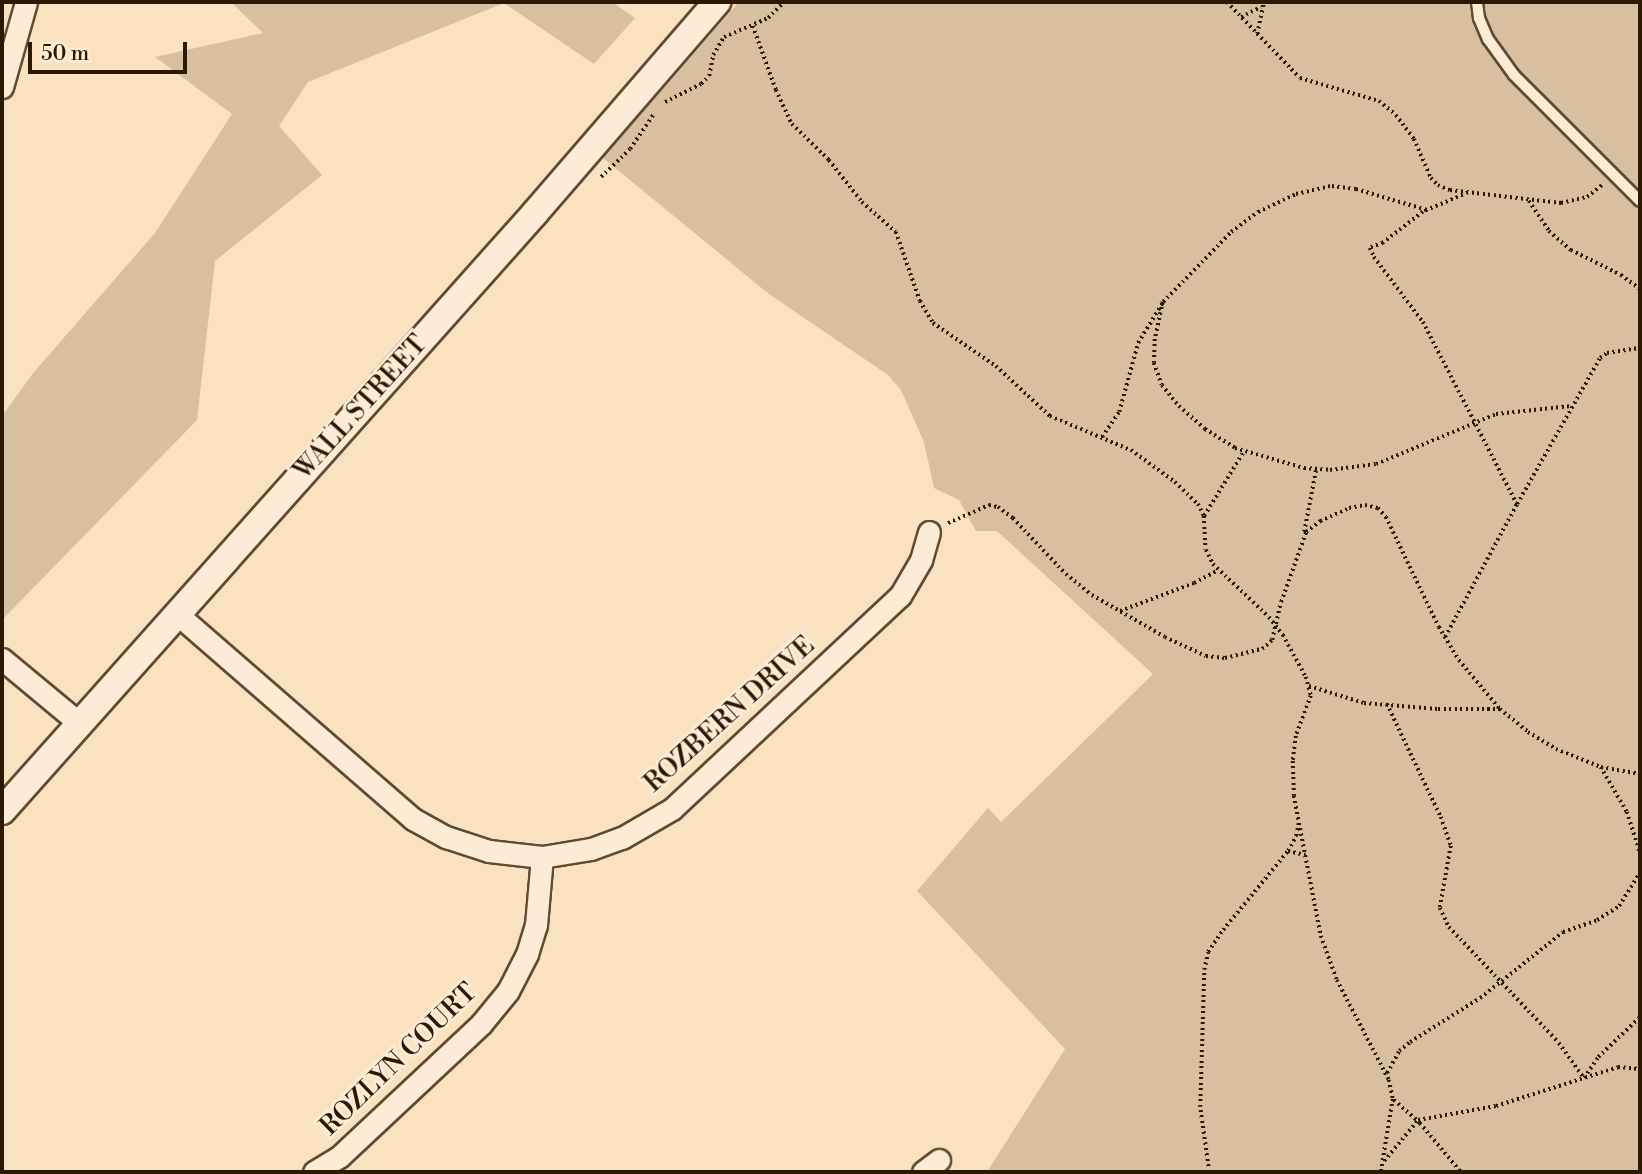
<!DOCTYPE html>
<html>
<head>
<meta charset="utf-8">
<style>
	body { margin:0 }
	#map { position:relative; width:1642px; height:1174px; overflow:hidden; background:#fae1bf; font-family:"Libre Bodoni",serif }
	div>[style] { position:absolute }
	.green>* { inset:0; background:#d7bf9f }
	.path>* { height:3.5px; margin-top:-1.75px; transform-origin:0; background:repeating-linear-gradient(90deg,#2b1902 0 2px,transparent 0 5.5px) }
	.roads { filter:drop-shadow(2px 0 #5f4b31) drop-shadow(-2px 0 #5f4b31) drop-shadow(0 2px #5f4b31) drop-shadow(0 -2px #5f4b31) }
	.service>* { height:10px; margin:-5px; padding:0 5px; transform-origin:5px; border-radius:5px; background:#fcecd5 }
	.minor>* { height:21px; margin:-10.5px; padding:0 10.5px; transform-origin:10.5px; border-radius:10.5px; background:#fcecd5 }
	.tertiary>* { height:26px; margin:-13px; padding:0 13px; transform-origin:13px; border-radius:13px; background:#fcecd5 }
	span { translate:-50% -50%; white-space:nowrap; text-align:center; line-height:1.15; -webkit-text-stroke:6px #fcecd5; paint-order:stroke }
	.street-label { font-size:26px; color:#2b1902 }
	.frame { position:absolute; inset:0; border:4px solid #2b1902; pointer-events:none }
	.scale { position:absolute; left:28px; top:42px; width:159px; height:32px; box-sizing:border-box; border:4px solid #2b1902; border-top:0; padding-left:9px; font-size:21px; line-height:24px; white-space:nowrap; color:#2b1902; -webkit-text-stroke:5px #fcecd5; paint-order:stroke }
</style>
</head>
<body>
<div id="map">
	<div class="green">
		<div style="clip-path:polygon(231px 2px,612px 2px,635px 18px,594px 64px,504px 3px,308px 82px,279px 126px,322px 175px,215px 261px,197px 420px,2px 620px,2px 416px,34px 372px,155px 233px,232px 114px,155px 57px,263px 33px)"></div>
		<div style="clip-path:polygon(739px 2px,1640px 2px,1640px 1172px,987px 1172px,1065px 1049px,917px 891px,988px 808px,1001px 822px,1153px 674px,997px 531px,976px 531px,959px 500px,934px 488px,924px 442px,901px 390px,888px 375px,769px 294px,603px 158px)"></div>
	</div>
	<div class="path">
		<div style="left:1227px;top:2px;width:105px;rotate:46.2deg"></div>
		<div style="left:1300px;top:78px;width:82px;rotate:16.2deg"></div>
		<div style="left:1379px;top:101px;width:22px;rotate:39deg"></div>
		<div style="left:1396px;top:115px;width:30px;rotate:53deg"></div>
		<div style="left:1414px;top:139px;width:43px;rotate:66.4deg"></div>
		<div style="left:1431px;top:178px;width:10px;rotate:45deg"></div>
		<div style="left:1438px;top:185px;width:13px;rotate:23deg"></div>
		<div style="left:1450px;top:190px;width:112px;rotate:6.7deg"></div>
		<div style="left:1561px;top:203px;width:27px;rotate:-13deg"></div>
		<div style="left:1587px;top:197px;width:21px;rotate:-39deg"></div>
		<div style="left:1241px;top:17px;width:22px;rotate:-27deg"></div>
		<div style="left:753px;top:26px;width:68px;rotate:70.2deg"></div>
		<div style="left:776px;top:90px;width:38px;rotate:65deg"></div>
		<div style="left:792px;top:124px;width:52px;rotate:44.2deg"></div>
		<div style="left:829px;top:160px;width:53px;rotate:51.8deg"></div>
		<div style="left:862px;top:202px;width:45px;rotate:41.4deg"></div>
		<div style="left:896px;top:232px;width:73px;rotate:70.8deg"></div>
		<div style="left:920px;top:301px;width:26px;rotate:59deg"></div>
		<div style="left:933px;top:323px;width:76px;rotate:34.3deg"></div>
		<div style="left:996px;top:366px;width:74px;rotate:42.8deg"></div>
		<div style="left:1050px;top:416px;width:88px;rotate:22.8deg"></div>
		<div style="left:1131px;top:450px;width:54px;rotate:36deg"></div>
		<div style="left:1175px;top:482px;width:32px;rotate:44deg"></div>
		<div style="left:1198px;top:504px;width:13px;rotate:63deg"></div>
		<div style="left:1204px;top:516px;width:34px;rotate:87deg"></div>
		<div style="left:1206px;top:550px;width:16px;rotate:63deg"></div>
		<div style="left:1213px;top:564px;width:77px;rotate:43.4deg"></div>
		<div style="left:1269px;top:617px;width:23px;rotate:52deg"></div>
		<div style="left:1283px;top:635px;width:48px;rotate:61.3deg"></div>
		<div style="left:1306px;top:677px;width:20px;rotate:75deg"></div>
		<div style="left:1311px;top:696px;width:43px;rotate:110.6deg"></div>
		<div style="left:1296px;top:736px;width:25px;rotate:97deg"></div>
		<div style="left:1293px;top:761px;width:35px;rotate:88deg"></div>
		<div style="left:1294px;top:796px;width:143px;rotate:79.1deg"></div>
		<div style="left:1321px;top:936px;width:47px;rotate:70deg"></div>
		<div style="left:1337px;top:980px;width:113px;rotate:62.5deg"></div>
		<div style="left:1389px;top:1080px;width:19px;rotate:78deg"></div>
		<div style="left:1393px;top:1099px;width:74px;rotate:99.3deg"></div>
		<div style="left:1257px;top:34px;width:33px;rotate:-78deg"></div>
		<div style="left:665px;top:102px;width:40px;rotate:-26.6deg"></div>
		<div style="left:701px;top:84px;width:11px;rotate:-45deg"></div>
		<div style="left:709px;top:76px;width:21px;rotate:-79deg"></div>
		<div style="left:713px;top:55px;width:21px;rotate:-59deg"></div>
		<div style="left:724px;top:37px;width:48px;rotate:-23.4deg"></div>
		<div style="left:768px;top:18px;width:23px;rotate:-45deg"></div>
		<div style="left:601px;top:177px;width:40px;rotate:-44deg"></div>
		<div style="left:630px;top:149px;width:41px;rotate:-55.9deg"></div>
		<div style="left:1468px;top:193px;width:49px;rotate:157.1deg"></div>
		<div style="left:1423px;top:212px;width:51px;rotate:142.2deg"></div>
		<div style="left:1383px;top:243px;width:14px;rotate:159deg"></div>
		<div style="left:1370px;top:248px;width:10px;rotate:66deg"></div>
		<div style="left:1374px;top:257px;width:81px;rotate:53deg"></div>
		<div style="left:1423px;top:322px;width:205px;rotate:62.7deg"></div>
		<div style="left:1517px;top:504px;width:168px;rotate:-60.4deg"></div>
		<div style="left:1600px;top:358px;width:9px;rotate:-36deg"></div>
		<div style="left:1607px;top:353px;width:33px;rotate:-9deg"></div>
		<div style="left:1529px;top:201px;width:36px;rotate:56deg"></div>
		<div style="left:1549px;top:231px;width:29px;rotate:41deg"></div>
		<div style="left:1571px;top:250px;width:56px;rotate:26.6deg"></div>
		<div style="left:1621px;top:275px;width:24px;rotate:36deg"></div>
		<div style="left:1163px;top:302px;width:38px;rotate:102deg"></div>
		<div style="left:1155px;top:339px;width:24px;rotate:92deg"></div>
		<div style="left:1154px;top:363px;width:23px;rotate:70deg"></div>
		<div style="left:1162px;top:385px;width:27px;rotate:51deg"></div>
		<div style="left:1179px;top:406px;width:35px;rotate:41deg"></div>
		<div style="left:1205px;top:429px;width:36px;rotate:32deg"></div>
		<div style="left:1235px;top:448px;width:72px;rotate:16.2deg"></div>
		<div style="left:1304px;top:468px;width:26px;rotate:4deg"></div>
		<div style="left:1330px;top:470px;width:46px;rotate:-7.4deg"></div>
		<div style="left:1376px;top:464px;width:130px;rotate:-22.6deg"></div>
		<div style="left:1496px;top:414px;width:75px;rotate:-6.1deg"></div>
		<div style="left:1102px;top:437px;width:30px;rotate:-56deg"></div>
		<div style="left:1119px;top:412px;width:72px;rotate:-74.6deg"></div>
		<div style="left:1138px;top:343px;width:48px;rotate:-58.6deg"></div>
		<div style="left:1163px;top:302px;width:98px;rotate:-45.8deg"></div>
		<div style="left:1231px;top:232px;width:34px;rotate:-37deg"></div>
		<div style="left:1258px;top:212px;width:42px;rotate:-25.3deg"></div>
		<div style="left:1296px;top:194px;width:37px;rotate:-13deg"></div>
		<div style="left:1332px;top:186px;width:24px;rotate:7deg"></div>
		<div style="left:1356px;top:189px;width:74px;rotate:16.5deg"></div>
		<div style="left:1204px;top:516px;width:76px;rotate:-58.4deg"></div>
		<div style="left:948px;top:523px;width:45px;rotate:-23.7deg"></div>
		<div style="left:989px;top:505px;width:9px;rotate:13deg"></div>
		<div style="left:998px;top:507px;width:19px;rotate:36deg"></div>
		<div style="left:1013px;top:518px;width:77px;rotate:46.6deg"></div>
		<div style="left:1066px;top:574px;width:33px;rotate:39deg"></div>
		<div style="left:1092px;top:595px;width:84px;rotate:29.9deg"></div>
		<div style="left:1165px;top:637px;width:45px;rotate:24.9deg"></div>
		<div style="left:1206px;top:656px;width:19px;rotate:6deg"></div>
		<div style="left:1225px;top:658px;width:38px;rotate:-14deg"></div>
		<div style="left:1262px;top:649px;width:13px;rotate:-42deg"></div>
		<div style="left:1272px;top:640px;width:39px;rotate:-77deg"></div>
		<div style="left:1281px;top:602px;width:74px;rotate:-70.3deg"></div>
		<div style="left:1306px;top:532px;width:18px;rotate:-38deg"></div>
		<div style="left:1320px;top:521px;width:32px;rotate:-24deg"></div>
		<div style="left:1349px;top:508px;width:16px;rotate:-11deg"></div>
		<div style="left:1365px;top:505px;width:13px;rotate:13deg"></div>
		<div style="left:1378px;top:508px;width:12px;rotate:48deg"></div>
		<div style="left:1386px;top:517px;width:122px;rotate:64.3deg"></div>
		<div style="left:1439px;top:627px;width:39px;rotate:59deg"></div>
		<div style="left:1459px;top:660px;width:64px;rotate:50.1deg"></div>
		<div style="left:1500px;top:709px;width:36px;rotate:39deg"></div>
		<div style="left:1528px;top:732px;width:33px;rotate:31deg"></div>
		<div style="left:1556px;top:749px;width:48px;rotate:21.8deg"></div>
		<div style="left:1601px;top:767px;width:40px;rotate:10deg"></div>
		<div style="left:1304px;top:532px;width:64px;rotate:-79.2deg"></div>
		<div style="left:1120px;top:611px;width:79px;rotate:-20.7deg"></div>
		<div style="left:1194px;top:583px;width:27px;rotate:-28deg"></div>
		<div style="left:1445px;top:637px;width:151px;rotate:-61.6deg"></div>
		<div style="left:1309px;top:686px;width:58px;rotate:17.2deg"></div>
		<div style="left:1364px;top:703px;width:74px;rotate:4.6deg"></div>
		<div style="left:1438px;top:709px;width:62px"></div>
		<div style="left:1387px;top:704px;width:125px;rotate:64.5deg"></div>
		<div style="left:1441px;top:817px;width:31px;rotate:71deg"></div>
		<div style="left:1451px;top:846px;width:63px;rotate:100.1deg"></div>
		<div style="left:1440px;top:908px;width:21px;rotate:65deg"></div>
		<div style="left:1449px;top:927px;width:160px;rotate:46.5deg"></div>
		<div style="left:1559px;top:1043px;width:43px;rotate:54.5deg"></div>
		<div style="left:1584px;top:1078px;width:25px;rotate:-56deg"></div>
		<div style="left:1598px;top:1057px;width:58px;rotate:-43.6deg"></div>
		<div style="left:1601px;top:767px;width:52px;rotate:60deg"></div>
		<div style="left:1627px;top:812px;width:42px;rotate:72deg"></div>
		<div style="left:1288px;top:851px;width:18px;rotate:13deg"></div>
		<div style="left:1387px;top:1073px;width:25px;rotate:-61deg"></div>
		<div style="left:1399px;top:1051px;width:14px;rotate:-39deg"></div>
		<div style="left:1410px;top:1042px;width:83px;rotate:-32.2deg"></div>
		<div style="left:1480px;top:998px;width:106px;rotate:-38.5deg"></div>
		<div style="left:1563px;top:932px;width:36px;rotate:-19deg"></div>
		<div style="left:1597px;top:920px;width:26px;rotate:-32deg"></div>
		<div style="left:1619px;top:906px;width:39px;rotate:-58deg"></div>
		<div style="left:1394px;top:1100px;width:35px;rotate:41deg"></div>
		<div style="left:1420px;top:1123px;width:64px;rotate:50.1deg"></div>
		<div style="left:1384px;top:1161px;width:53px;rotate:-50.3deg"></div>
		<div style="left:1418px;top:1120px;width:79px;rotate:-10.2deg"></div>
		<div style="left:1496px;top:1106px;width:128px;rotate:-17.7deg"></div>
		<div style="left:1618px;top:1067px;width:22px;rotate:5deg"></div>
		<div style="left:1209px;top:1172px;width:66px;rotate:-97.9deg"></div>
		<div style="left:1200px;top:1107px;width:137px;rotate:-88.3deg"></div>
		<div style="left:1204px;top:970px;width:18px;rotate:-77deg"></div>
		<div style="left:1208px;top:952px;width:27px;rotate:-56deg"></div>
		<div style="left:1223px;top:930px;width:102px;rotate:-50.6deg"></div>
		<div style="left:1288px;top:851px;width:17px;rotate:-62deg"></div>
		<div style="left:1296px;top:836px;width:15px;rotate:-79deg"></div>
	</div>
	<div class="roads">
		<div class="service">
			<div style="left:1477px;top:2px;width:16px;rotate:83deg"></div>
			<div style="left:1479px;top:18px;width:23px;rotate:67deg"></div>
			<div style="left:1488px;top:39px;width:44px;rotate:54.2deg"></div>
			<div style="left:1514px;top:75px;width:178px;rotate:45deg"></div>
		</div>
		<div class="minor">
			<div style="left:2px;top:87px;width:88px;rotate:-74.2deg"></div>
			<div style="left:176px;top:613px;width:314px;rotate:41deg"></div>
			<div style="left:413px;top:819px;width:38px;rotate:29deg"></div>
			<div style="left:446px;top:837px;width:45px;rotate:18deg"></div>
			<div style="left:489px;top:851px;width:53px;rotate:6.5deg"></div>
			<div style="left:542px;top:857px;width:50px;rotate:-9.3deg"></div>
			<div style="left:591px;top:849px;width:33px;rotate:-20deg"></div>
			<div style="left:622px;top:838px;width:58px;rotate:-30.1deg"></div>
			<div style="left:672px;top:809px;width:312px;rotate:-43.1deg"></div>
			<div style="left:900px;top:596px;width:42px;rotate:-59.7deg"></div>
			<div style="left:921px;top:560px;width:29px;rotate:-74deg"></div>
			<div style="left:2px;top:659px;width:100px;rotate:39.7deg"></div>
			<div style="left:314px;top:1172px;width:29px;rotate:-31deg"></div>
			<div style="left:339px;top:1157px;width:195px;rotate:-43.1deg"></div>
			<div style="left:481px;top:1024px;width:43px;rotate:-50.7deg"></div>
			<div style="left:508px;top:991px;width:42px;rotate:-62.8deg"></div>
			<div style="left:527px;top:954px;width:30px;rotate:-73deg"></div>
			<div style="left:536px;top:925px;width:68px;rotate:-85deg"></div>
			<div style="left:923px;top:1172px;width:20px;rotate:-37deg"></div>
		</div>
		<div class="tertiary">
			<div style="left:2px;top:811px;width:801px;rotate:-48.29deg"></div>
			<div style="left:535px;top:213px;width:279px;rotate:-49.2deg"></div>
		</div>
	</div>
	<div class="street-label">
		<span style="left:361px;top:408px;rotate:-48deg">WALL STREET</span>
		<span style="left:730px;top:715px;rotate:-42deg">ROZBERN DRIVE</span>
		<span style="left:399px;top:1060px;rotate:-44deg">ROZLYN COURT</span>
	</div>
	<div class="frame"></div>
	<div class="scale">50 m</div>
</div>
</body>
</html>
